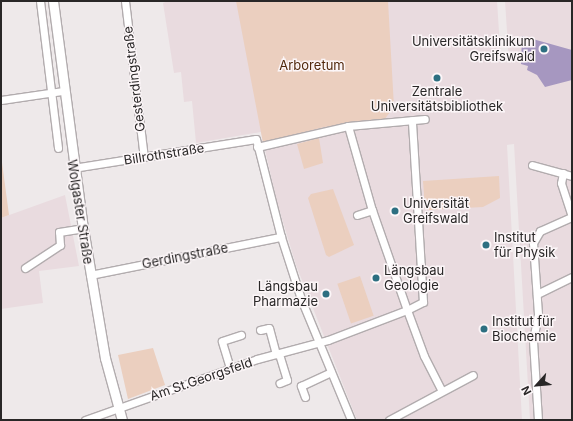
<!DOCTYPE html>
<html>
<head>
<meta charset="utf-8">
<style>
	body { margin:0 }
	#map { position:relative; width:573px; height:421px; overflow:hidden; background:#eee9ea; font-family:Inter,sans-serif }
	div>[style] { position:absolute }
	.built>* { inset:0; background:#e9dbdf }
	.green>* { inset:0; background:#ebcfbf; transform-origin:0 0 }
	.water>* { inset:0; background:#a697c0 }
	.roads { filter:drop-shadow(1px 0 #b2acae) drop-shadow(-1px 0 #b2acae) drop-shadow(0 1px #b2acae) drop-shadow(0 -1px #b2acae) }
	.minor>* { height:7px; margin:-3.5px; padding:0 3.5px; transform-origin:3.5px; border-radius:3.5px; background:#fff }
	.major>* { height:9px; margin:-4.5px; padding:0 4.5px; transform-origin:4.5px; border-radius:4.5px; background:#fff }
	.dots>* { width:11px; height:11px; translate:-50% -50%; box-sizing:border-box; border:2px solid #fcf6f8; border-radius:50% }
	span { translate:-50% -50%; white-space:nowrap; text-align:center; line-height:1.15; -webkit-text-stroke:3px #fcf6f8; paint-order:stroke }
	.poi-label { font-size:13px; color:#292727 }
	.right { translate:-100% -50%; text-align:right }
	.left { translate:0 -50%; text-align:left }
	.park-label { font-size:13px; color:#51280b }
	.street-label { font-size:13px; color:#292727 }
	.frame { position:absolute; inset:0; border:2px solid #292727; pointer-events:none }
	.north { position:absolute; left:517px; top:365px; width:40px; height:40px; -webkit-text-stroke:3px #fcf6f8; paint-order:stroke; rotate:243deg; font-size:11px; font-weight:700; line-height:16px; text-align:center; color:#292727 }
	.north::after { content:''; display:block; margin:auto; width:14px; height:18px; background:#292727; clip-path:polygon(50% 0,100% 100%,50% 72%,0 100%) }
</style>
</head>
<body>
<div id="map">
	<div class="built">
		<div style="clip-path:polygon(168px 1px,497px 1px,501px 63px,509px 62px,505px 1px,572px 1px,572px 420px,530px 420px,514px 144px,507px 145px,522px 420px,357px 420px,296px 265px,277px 202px,261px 132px,196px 143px,192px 101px,184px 102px,181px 72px,174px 73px,163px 3px)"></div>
		<div style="clip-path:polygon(65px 195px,79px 266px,39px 271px,43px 303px,1px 309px,1px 218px)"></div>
	</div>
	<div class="green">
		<div style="clip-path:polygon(236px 1px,388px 1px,394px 107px,384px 120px,324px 127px,263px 143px)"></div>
		<div style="clip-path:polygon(319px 138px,323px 163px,304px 169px,297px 144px)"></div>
		<div style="clip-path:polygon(1px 155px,9px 215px,1px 218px)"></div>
		<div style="clip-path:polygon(499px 176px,500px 198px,483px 207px,427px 210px,425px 207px,423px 181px)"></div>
		<div style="clip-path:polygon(333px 189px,354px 245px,329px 257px,326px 255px,308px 198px,311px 194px)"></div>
		<div style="left:360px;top:276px;width:42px;height:24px;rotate:71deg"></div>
		<div style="clip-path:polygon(153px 348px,165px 385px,128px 399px,118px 355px)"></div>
	</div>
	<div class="water">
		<div style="clip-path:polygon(522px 36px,572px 50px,572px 80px,545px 87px,537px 75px,527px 70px,528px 66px,521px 64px)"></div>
	</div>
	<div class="roads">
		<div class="minor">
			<div style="left:40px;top:1px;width:148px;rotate:83deg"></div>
			<div style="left:125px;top:1px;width:157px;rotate:83.1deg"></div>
			<div style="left:1px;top:100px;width:63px;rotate:-8.3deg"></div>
			<div style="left:348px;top:126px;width:87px;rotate:74.1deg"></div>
			<div style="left:372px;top:210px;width:106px;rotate:70.7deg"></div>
			<div style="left:407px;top:310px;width:49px;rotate:69.7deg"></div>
			<div style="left:424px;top:356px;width:39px;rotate:63deg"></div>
			<div style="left:257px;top:147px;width:93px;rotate:-13deg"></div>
			<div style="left:348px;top:126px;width:77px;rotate:-5.2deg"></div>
			<div style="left:532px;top:165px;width:41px;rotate:15.4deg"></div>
			<div style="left:73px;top:168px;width:185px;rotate:-9deg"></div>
			<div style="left:256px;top:139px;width:101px;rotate:75.7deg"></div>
			<div style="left:281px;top:237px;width:65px;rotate:72.1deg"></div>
			<div style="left:301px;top:299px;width:131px;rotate:67.5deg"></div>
			<div style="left:563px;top:173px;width:10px;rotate:101deg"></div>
			<div style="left:561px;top:183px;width:35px;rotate:72deg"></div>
			<div style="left:357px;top:215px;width:16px;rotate:-18deg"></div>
			<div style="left:25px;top:268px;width:42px;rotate:-33.3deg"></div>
			<div style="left:60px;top:245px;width:13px;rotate:-94deg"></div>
			<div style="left:59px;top:232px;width:24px;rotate:-9deg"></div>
			<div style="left:90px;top:275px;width:195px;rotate:-11.3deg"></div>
			<div style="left:537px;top:294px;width:39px;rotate:-26deg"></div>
			<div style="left:260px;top:330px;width:9px;rotate:-13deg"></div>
			<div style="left:269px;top:328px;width:27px;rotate:75deg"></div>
			<div style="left:279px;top:354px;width:27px;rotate:73deg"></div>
			<div style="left:287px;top:380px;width:8px;rotate:157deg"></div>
			<div style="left:230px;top:368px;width:28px;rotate:-107deg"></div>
			<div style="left:222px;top:341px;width:20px;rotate:-18deg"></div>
			<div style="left:305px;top:397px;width:12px;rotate:-110deg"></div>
			<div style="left:301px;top:386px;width:33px;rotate:-25deg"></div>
			<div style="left:85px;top:420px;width:182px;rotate:-19.5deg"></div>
			<div style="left:257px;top:359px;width:73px;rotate:-15deg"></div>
			<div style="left:328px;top:340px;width:85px;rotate:-20.8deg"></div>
			<div style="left:407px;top:310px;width:18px;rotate:-27deg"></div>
			<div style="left:423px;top:302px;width:182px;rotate:-93.5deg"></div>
			<div style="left:389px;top:420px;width:95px;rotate:-28.2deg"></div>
			<div style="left:538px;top:420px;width:80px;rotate:-93.6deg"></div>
			<div style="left:533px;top:340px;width:26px;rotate:-79deg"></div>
			<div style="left:538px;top:314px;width:71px;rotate:-94deg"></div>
			<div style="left:533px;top:243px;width:14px;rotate:-60deg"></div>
			<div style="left:540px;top:231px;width:35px;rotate:-24deg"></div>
		</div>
		<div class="major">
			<div style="left:53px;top:1px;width:229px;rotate:82.5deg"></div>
			<div style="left:83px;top:228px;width:132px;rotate:80.4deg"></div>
			<div style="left:105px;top:358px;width:64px;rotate:74.7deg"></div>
		</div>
	</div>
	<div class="dots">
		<div style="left:544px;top:49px;background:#2d6f81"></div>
		<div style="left:437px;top:78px;background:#2d6f81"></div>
		<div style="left:395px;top:211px;background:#2d6f81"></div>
		<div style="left:486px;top:245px;background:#2d6f81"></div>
		<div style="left:376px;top:278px;background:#2d6f81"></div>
		<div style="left:326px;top:294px;background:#2d6f81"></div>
		<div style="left:484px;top:329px;background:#2d6f81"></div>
	</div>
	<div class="poi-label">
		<span class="right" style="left:535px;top:49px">Universitätsklinikum<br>Greifswald</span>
		<span style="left:437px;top:99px">Zentrale<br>Universitätsbibliothek</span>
		<span class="left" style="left:403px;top:211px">Universität<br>Greifswald</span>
		<span class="left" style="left:494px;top:245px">Institut<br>für Physik</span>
		<span class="left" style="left:384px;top:278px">Längsbau<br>Geologie</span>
		<span class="right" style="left:318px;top:294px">Längsbau<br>Pharmazie</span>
		<span class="left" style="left:492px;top:329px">Institut für<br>Biochemie</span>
	</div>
	<div class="park-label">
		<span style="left:312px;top:65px">Arboretum</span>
	</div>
	<div class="street-label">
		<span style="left:134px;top:79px;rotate:-97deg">Gesterdingstraße</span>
		<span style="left:164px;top:154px;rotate:-9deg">Billrothstraße</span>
		<span style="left:80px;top:212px;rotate:81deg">Wolgaster Straße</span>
		<span style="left:185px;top:256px;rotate:-11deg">Gerdingstraße</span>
		<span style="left:201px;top:379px;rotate:-19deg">Am St.Georgsfeld</span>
	</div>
	<div class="frame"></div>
	<div class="north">N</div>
</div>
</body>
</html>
